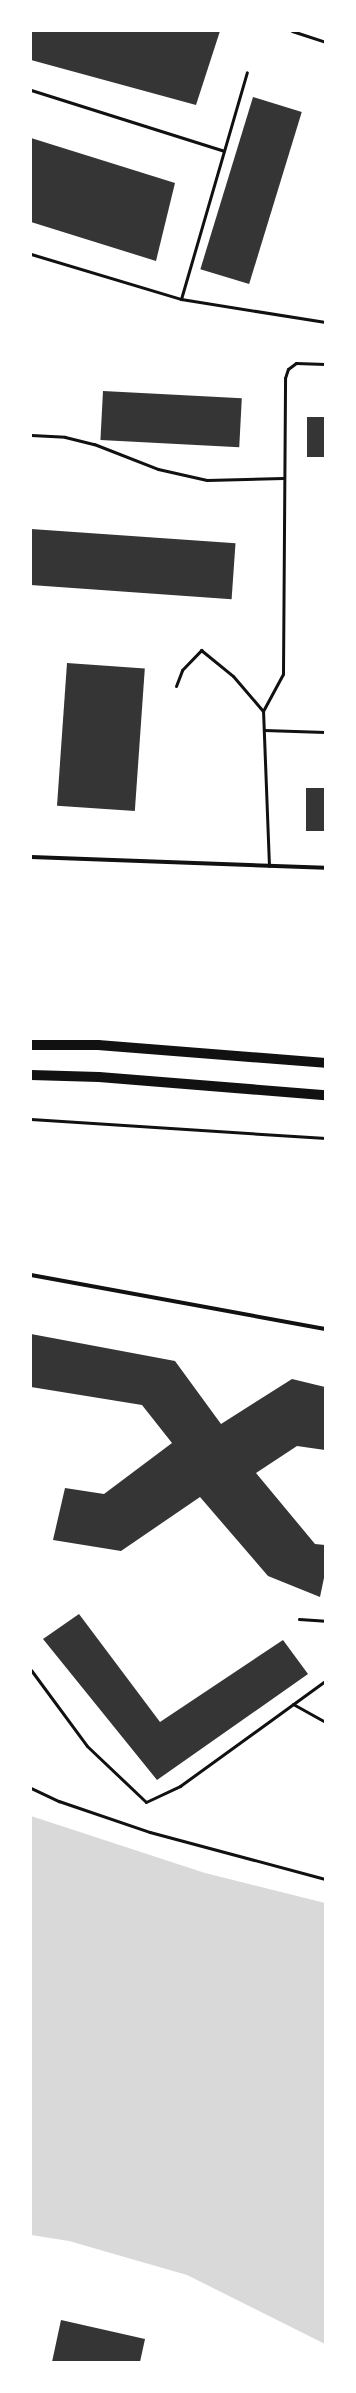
<!DOCTYPE html>
<html>
<head>
<meta charset="utf-8">
<style>
	body { margin:0 }
	#map { position:relative; width:356px; height:2393px; overflow:hidden; background:#fff; font-family:"Open Sans",sans-serif }
	div>[style] { position:absolute }
	.water>* { inset:0; background:#d9d9d9 }
	.building>* { inset:0; background:#353535; transform-origin:0 0 }
	.path>* { height:2.5px; margin:-1.25px; padding:0 1.25px; transform-origin:1.25px; border-radius:1.25px; background:#111 }
	.service>* { height:3px; margin:-1.5px; padding:0 1.5px; transform-origin:1.5px; border-radius:1.5px; background:#111 }
	.minor>* { height:4px; margin:-2px; padding:0 2px; transform-origin:2px; border-radius:2px; background:#111 }
	.primary>* { height:10px; margin:-5px; padding:0 5px; transform-origin:5px; border-radius:5px; background:#111 }
	span { translate:-50% -50%; white-space:nowrap; text-align:center; line-height:1.15; -webkit-text-stroke:4px #fff; paint-order:stroke }
	.frame { position:absolute; inset:0; border:32px solid #fff; pointer-events:none }
</style>
</head>
<body>
<div id="map">
	<div class="water">
		<div style="clip-path:polygon(31px 1816px,205px 1873px,325px 1903px,325px 2344px,187px 2275px,69px 2241px,31px 2235px)"></div>
	</div>
	<div class="building">
		<div style="clip-path:polygon(31px 31px,220px 31px,196px 105px,31px 60px)"></div>
		<div style="left:253px;top:97px;width:51px;height:180px;rotate:17deg"></div>
		<div style="clip-path:polygon(31px 138px,175px 183px,156px 261px,31px 222px)"></div>
		<div style="left:103px;top:391px;width:139px;height:49px;rotate:3deg"></div>
		<div style="left:307px;top:417px;width:18px;height:40px"></div>
		<div style="left:31px;top:529px;width:205px;height:56px;rotate:4deg"></div>
		<div style="left:67px;top:663px;width:78px;height:143px;rotate:4deg"></div>
		<div style="left:306px;top:788px;width:19px;height:43px"></div>
		<div style="clip-path:polygon(31px 1334px,175px 1361px,221px 1424px,292px 1379px,325px 1387px,325px 1450px,297px 1446px,256px 1473px,315px 1544px,325px 1545px,325px 1573px,320px 1597px,268px 1576px,200px 1497px,121px 1551px,53px 1540px,65px 1488px,104px 1494px,172px 1443px,142px 1405px,31px 1387px)"></div>
		<div style="clip-path:polygon(79px 1614px,160px 1722px,283px 1640px,308px 1674px,157px 1780px,43px 1639px)"></div>
		<div style="clip-path:polygon(61px 2320px,145px 2339px,140px 2362px,52px 2362px)"></div>
	</div>
	<div class="path">
		<div style="left:31px;top:1119px;width:295px;rotate:3.7deg"></div>
		<div style="left:31px;top:1788px;width:31px;rotate:25deg"></div>
		<div style="left:59px;top:1801px;width:96px;rotate:18.8deg"></div>
		<div style="left:150px;top:1832px;width:181px;rotate:15deg"></div>
	</div>
	<div class="service">
		<div style="left:292px;top:31px;width:35px;rotate:18deg"></div>
		<div style="left:31px;top:90px;width:202px;rotate:17.5deg"></div>
		<div style="left:31px;top:254px;width:157px;rotate:16.7deg"></div>
		<div style="left:181px;top:299px;width:146px;rotate:9.1deg"></div>
		<div style="left:181px;top:299px;width:236px;rotate:-73.8deg"></div>
		<div style="left:31px;top:435px;width:34px;rotate:3deg"></div>
		<div style="left:65px;top:437px;width:30px;rotate:14deg"></div>
		<div style="left:94px;top:444px;width:69px;rotate:21.3deg"></div>
		<div style="left:158px;top:469px;width:50px;rotate:12.7deg"></div>
		<div style="left:207px;top:480px;width:76px;rotate:-1.5deg"></div>
		<div style="left:176px;top:686px;width:17px;rotate:-69deg"></div>
		<div style="left:182px;top:670px;width:28px;rotate:-46deg"></div>
		<div style="left:201px;top:650px;width:41px;rotate:39.1deg"></div>
		<div style="left:233px;top:676px;width:46px;rotate:49.4deg"></div>
		<div style="left:264px;top:730px;width:61px;rotate:1.9deg"></div>
		<div style="left:269px;top:866px;width:155px;rotate:-92.2deg"></div>
		<div style="left:263px;top:711px;width:42px;rotate:-61.6deg"></div>
		<div style="left:283px;top:674px;width:296px;rotate:-89.6deg"></div>
		<div style="left:285px;top:378px;width:9px;rotate:-72deg"></div>
		<div style="left:288px;top:369px;width:10px;rotate:-37deg"></div>
		<div style="left:296px;top:363px;width:29px;rotate:2deg"></div>
		<div style="left:299px;top:1619px;width:26px;rotate:4deg"></div>
		<div style="left:31px;top:1670px;width:94px;rotate:53.6deg"></div>
		<div style="left:87px;top:1746px;width:81px;rotate:43.5deg"></div>
		<div style="left:146px;top:1802px;width:38px;rotate:-25deg"></div>
		<div style="left:180px;top:1786px;width:179px;rotate:-35.9deg"></div>
		<div style="left:293px;top:1704px;width:37px;rotate:29deg"></div>
	</div>
	<div class="minor">
		<div style="left:31px;top:857px;width:294px;rotate:2.1deg"></div>
		<div style="left:31px;top:1275px;width:299px;rotate:10.4deg"></div>
	</div>
	<div class="primary">
		<div style="left:31px;top:1045px;width:67px"></div>
		<div style="left:98px;top:1045px;width:228px;rotate:4.5deg"></div>
		<div style="left:31px;top:1075px;width:68px;rotate:1.7deg"></div>
		<div style="left:99px;top:1077px;width:227px;rotate:4.6deg"></div>
	</div>
	<div class="frame"></div>
</div>
</body>
</html>
